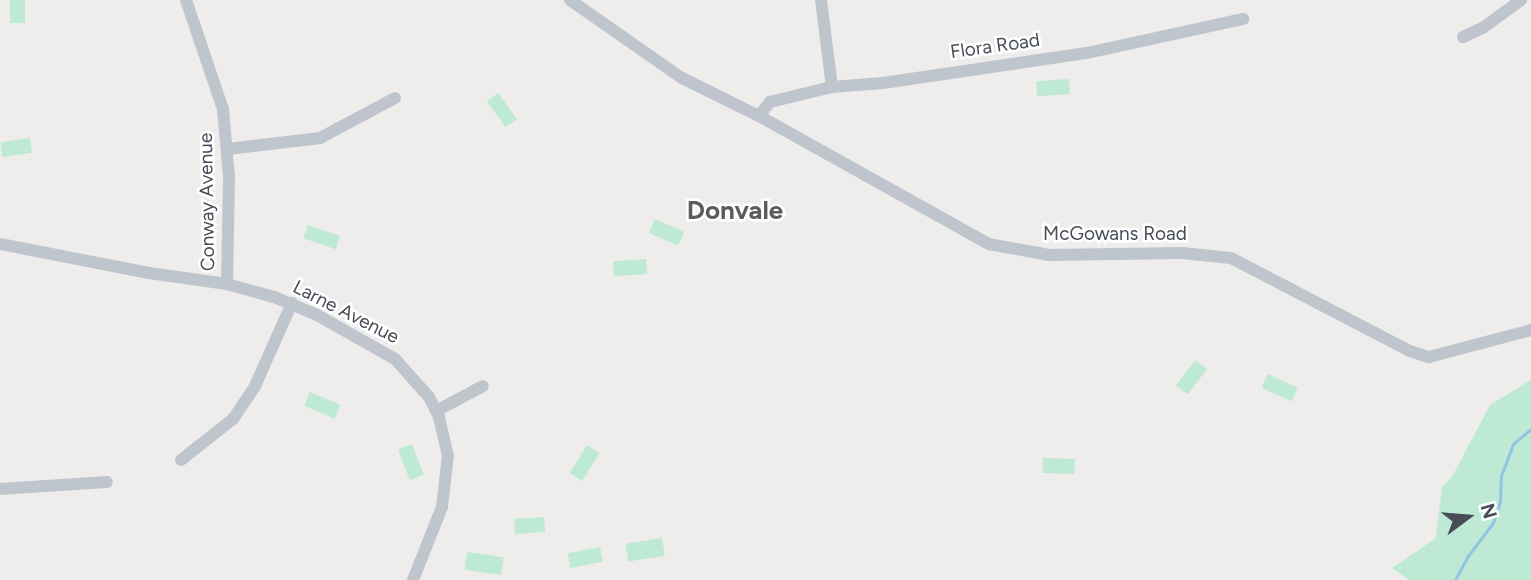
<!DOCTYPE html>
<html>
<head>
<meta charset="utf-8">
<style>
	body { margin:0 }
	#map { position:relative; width:1531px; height:580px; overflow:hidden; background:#efecec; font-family:Figtree,sans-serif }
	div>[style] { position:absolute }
	.green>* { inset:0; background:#bee9d4; transform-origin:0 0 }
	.stream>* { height:2.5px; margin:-1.25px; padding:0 1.25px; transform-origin:1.25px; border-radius:1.25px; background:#90c6e1 }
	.minor>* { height:12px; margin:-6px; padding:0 6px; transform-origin:6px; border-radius:6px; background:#bfc5cd }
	span { translate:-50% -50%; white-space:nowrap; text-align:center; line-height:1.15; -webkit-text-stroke:5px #fff; paint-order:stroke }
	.street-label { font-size:19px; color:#474d57 }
	.district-label { font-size:26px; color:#5a5c60; font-weight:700 }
	.north { position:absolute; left:1433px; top:482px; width:70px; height:70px; -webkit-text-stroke:5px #fff; paint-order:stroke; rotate:74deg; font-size:19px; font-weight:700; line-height:28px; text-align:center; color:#474d57 }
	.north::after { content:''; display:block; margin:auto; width:24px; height:32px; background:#474d57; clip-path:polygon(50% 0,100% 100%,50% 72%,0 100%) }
</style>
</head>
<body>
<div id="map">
	<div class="green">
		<div style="left:10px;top:0;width:15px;height:23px"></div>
		<div style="left:1069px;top:79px;width:15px;height:33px;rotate:86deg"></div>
		<div style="left:498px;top:93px;width:32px;height:14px;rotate:54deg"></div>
		<div style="left:30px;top:138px;width:15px;height:30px;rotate:82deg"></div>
		<div style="left:655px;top:219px;width:32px;height:15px;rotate:24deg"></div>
		<div style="left:308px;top:225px;width:34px;height:14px;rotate:19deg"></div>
		<div style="left:646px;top:259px;width:15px;height:33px;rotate:86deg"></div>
		<div style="left:1195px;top:360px;width:15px;height:32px;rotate:37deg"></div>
		<div style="left:1268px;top:374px;width:33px;height:15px;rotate:25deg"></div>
		<div style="clip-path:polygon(1531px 380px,1531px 580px,1409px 580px,1392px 568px,1436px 538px,1442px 487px,1453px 475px,1490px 405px)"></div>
		<div style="left:310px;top:392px;width:33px;height:15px;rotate:23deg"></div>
		<div style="left:412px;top:444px;width:33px;height:15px;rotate:69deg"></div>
		<div style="left:587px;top:445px;width:15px;height:33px;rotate:32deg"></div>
		<div style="left:1043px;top:458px;width:32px;height:15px;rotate:2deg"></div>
		<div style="left:544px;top:517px;width:15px;height:30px;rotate:86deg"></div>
		<div style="left:662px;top:538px;width:18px;height:37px;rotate:81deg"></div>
		<div style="left:600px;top:547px;width:15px;height:33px;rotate:79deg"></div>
		<div style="left:467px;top:552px;width:37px;height:18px;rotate:8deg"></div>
	</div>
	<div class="stream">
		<div style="left:1455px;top:580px;width:27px;rotate:-62deg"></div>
		<div style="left:1468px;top:556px;width:41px;rotate:-52.9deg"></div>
		<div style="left:1493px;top:523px;width:23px;rotate:-72deg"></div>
		<div style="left:1500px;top:501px;width:25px;rotate:-88deg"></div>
		<div style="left:1501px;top:476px;width:34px;rotate:-69deg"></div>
		<div style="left:1513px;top:444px;width:23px;rotate:-40deg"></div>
	</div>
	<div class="minor">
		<div style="left:186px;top:0;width:115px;rotate:71.3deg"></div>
		<div style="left:223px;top:109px;width:69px;rotate:85deg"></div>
		<div style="left:229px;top:178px;width:106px;rotate:91.1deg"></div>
		<div style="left:570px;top:0;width:136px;rotate:34.9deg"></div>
		<div style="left:682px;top:78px;width:86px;rotate:26.3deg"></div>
		<div style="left:759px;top:116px;width:263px;rotate:29.1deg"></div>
		<div style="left:989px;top:244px;width:61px;rotate:10.4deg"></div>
		<div style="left:1049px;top:255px;width:133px;rotate:-0.9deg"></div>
		<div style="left:1182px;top:253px;width:49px;rotate:5.8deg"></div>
		<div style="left:1231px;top:258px;width:202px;rotate:27.5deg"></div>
		<div style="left:1410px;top:351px;width:20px;rotate:18deg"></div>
		<div style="left:1429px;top:357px;width:106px;rotate:-14.8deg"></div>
		<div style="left:821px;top:0;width:88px;rotate:82.8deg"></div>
		<div style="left:1463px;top:37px;width:23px;rotate:-25deg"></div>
		<div style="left:1484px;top:27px;width:46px;rotate:-36.1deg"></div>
		<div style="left:759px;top:116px;width:18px;rotate:-52deg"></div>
		<div style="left:770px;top:102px;width:64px;rotate:-13.6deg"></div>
		<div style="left:832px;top:87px;width:51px;rotate:-4.5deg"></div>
		<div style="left:883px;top:83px;width:206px;rotate:-8.4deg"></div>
		<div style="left:1087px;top:53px;width:160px;rotate:-12.3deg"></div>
		<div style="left:228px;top:149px;width:93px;rotate:-6.8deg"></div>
		<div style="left:320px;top:138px;width:85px;rotate:-28.1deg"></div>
		<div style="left:0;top:244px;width:152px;rotate:11deg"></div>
		<div style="left:149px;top:273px;width:79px;rotate:8deg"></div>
		<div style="left:227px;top:284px;width:49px;rotate:15.5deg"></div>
		<div style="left:274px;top:297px;width:47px;rotate:22.7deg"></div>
		<div style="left:317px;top:315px;width:90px;rotate:29.4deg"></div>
		<div style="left:395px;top:359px;width:51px;rotate:48.2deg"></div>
		<div style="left:429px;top:397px;width:22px;rotate:63deg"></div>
		<div style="left:439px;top:417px;width:39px;rotate:77deg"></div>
		<div style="left:448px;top:455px;width:52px;rotate:96.6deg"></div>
		<div style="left:442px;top:507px;width:79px;rotate:111.7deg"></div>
		<div style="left:436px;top:411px;width:53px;rotate:-28deg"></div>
		<div style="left:181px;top:460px;width:66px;rotate:-38.3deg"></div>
		<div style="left:233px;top:419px;width:40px;rotate:-56deg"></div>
		<div style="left:255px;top:386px;width:91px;rotate:-66deg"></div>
		<div style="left:0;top:489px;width:107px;rotate:-3.7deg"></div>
	</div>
	<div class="street-label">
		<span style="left:995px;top:46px;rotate:-8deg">Flora Road</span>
		<span style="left:207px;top:202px;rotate:-91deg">Conway Avenue</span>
		<span style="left:1115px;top:234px">McGowans Road</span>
		<span style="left:346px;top:312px;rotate:27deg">Larne Avenue</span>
	</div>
	<div class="district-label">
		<span style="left:735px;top:211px">Donvale</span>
	</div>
	<div class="north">N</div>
</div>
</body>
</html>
